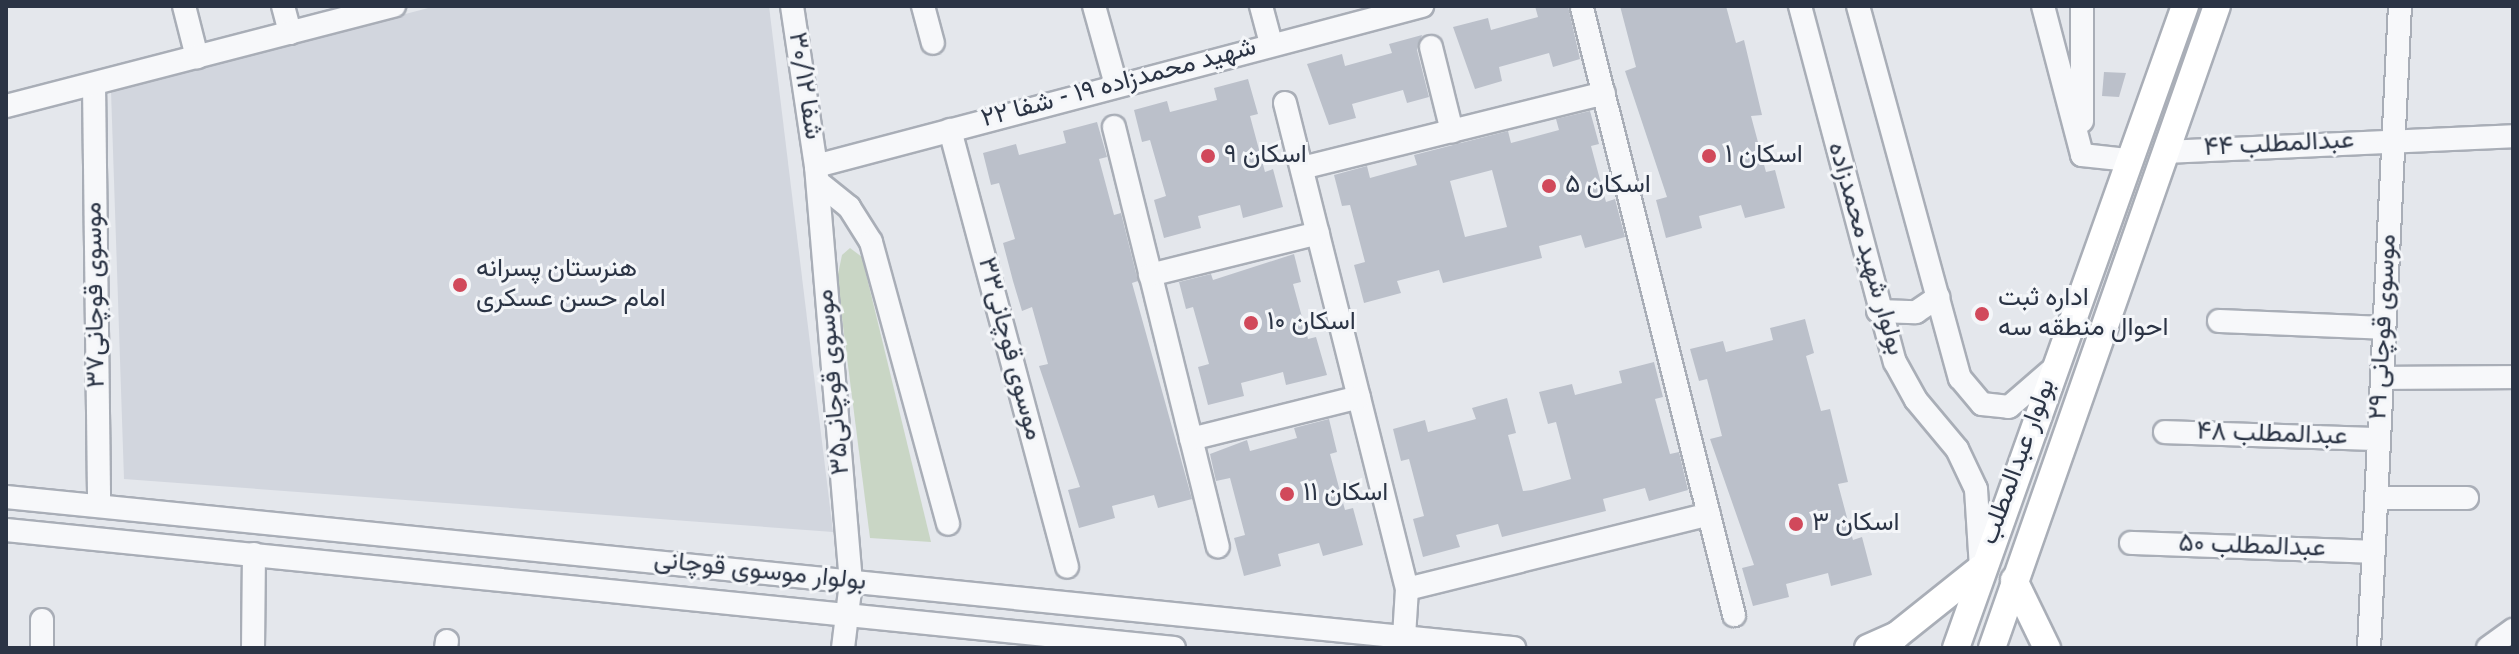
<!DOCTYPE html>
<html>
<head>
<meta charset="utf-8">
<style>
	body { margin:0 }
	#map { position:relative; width:2519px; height:654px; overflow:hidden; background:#e4e7ec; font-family:Overpass,Vazirmatn,sans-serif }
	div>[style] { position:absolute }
	.built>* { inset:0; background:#d2d6de }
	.green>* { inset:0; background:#c9d6c5 }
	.building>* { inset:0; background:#bbc0ca }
	.roads { filter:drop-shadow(2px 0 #a9aeb7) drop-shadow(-2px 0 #a9aeb7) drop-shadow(0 2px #a9aeb7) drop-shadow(0 -2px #a9aeb7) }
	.minor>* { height:22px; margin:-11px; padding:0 11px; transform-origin:11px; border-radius:11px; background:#f7f8fa }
	.major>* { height:26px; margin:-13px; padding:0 13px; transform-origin:13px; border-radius:13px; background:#fff }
	.dots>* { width:22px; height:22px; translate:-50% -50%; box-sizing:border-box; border:4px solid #f4f6f9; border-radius:50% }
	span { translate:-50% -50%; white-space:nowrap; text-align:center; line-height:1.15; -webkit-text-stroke:6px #f4f6f9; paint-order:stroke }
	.street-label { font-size:26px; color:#2b3445 }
	.poi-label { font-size:26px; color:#2b3445 }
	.left { translate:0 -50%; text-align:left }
	.frame { position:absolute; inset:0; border:8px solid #2b3445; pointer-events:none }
</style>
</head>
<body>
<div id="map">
	<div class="built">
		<div style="clip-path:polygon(436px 6px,769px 6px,833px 532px,124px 479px,111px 91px)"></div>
	</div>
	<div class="green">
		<div style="clip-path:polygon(850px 248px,862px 257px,931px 542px,870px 538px,837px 279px,842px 255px)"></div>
	</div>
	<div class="building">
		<div style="clip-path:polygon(1535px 6px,1568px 6px,1580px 59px,1553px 67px,1549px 53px,1499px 67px,1502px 81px,1475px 89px,1453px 27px,1488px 18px,1491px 30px,1538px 17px)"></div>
		<div style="clip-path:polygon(1620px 6px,1726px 6px,1736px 43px,1744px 40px,1762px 115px,1751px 116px,1766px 172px,1775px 170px,1785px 208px,1745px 218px,1741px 205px,1699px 216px,1702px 228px,1666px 238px,1656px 200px,1667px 197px,1625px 71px,1636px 67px)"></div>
		<div style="clip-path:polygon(1422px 35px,1417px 50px,1429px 97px,1407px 103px,1403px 90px,1352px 104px,1356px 118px,1329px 125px,1307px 64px,1342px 54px,1345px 66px,1392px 53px,1389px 44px)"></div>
		<div style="clip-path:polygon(2104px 72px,2126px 73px,2119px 97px,2102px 96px)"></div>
		<div style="clip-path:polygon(1248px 79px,1258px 114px,1250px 116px,1265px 172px,1273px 169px,1283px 207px,1243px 218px,1240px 205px,1198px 216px,1201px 228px,1164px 238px,1154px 200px,1166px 196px,1150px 140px,1142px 142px,1134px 110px,1167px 101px,1170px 112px,1217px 100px,1214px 88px)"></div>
		<div style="clip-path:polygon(evenodd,1590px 111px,1599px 144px,1591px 146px,1606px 202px,1615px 199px,1625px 237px,1585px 248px,1581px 235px,1539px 246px,1542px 258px,1443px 283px,1439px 270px,1397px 281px,1401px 293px,1364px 303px,1354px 265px,1365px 262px,1350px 205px,1342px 206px,1334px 175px,1367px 166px,1370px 178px,1417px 165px,1414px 155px,1508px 131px,1511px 143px,1559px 130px,1556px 119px,1590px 111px,1492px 170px,1507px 227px,1465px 237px,1450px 181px,1492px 170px)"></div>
		<div style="clip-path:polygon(1097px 122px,1107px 157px,1099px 159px,1114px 215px,1121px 213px,1138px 281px,1132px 283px,1192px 499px,1158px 508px,1154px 495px,1112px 506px,1115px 518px,1079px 528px,1068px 490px,1080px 487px,1039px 366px,1048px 364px,1032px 307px,1022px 311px,1013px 281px,1003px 243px,1015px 239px,999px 183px,991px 185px,983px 153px,1016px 144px,1019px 155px,1066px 143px,1063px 131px)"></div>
		<div style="clip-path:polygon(1294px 254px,1301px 282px,1293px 284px,1308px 339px,1316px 337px,1327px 375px,1286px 385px,1283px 372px,1241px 383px,1244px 396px,1208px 405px,1198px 367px,1209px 364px,1193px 307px,1186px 309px,1179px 282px,1211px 274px,1213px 280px)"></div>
		<div style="clip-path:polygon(1805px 319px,1814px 353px,1806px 356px,1821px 411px,1830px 409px,1848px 482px,1838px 484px,1853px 540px,1862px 537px,1872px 575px,1831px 586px,1828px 573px,1786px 584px,1789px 597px,1753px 606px,1742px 568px,1754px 565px,1710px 439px,1722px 436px,1707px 379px,1699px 381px,1690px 349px,1723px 341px,1726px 352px,1773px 340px,1770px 328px)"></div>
		<div style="clip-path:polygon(1654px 362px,1663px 397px,1655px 399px,1670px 454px,1679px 452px,1688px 490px,1649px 501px,1645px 488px,1603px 499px,1606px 511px,1502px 537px,1498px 524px,1456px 535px,1460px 547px,1423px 557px,1413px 519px,1424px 516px,1409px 459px,1401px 461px,1393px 429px,1425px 420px,1428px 432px,1476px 419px,1472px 408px,1507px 398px,1516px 433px,1508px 435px,1523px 491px,1532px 490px,1571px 479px,1556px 422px,1548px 424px,1539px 392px,1572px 384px,1575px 395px,1622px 383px,1619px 371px)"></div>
		<div style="clip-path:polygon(1329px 419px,1337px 452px,1330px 454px,1345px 510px,1353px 508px,1363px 545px,1323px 556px,1319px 543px,1278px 554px,1281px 566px,1244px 576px,1234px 538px,1245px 535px,1230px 478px,1216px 481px,1210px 454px,1247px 440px,1250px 451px,1297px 438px,1294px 428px)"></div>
	</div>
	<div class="roads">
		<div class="minor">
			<div style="left:184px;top:6px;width:53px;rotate:75.7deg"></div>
			<div style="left:283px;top:6px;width:28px;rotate:75deg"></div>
			<div style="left:792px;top:6px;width:162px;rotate:81.5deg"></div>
			<div style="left:816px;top:166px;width:417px;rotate:85.2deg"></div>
			<div style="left:851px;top:582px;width:66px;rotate:96.9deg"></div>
			<div style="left:923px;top:6px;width:38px;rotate:75deg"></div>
			<div style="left:1094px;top:6px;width:82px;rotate:74.4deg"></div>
			<div style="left:1261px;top:6px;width:38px;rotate:75deg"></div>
			<div style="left:1800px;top:6px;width:368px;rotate:75.1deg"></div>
			<div style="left:1895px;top:362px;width:43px;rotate:61.1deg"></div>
			<div style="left:1916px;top:400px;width:64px;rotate:50.1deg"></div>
			<div style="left:1957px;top:449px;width:44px;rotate:64.6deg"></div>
			<div style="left:1976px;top:489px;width:79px;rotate:86.4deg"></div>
			<div style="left:1858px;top:6px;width:386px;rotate:74.7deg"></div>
			<div style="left:1960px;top:378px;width:34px;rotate:50deg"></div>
			<div style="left:1982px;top:404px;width:27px;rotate:6deg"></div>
			<div style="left:2009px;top:407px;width:58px;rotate:-40.8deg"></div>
			<div style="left:2043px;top:6px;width:154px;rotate:75.3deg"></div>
			<div style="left:2082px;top:6px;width:115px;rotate:90deg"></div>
			<div style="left:1582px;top:8px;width:626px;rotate:75.94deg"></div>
			<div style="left:1431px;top:47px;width:87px;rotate:76deg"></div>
			<div style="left:94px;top:84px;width:422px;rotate:89.3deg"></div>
			<div style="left:1285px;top:103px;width:501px;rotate:75.91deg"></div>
			<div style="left:1407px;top:589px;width:48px;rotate:93.6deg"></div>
			<div style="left:6px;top:106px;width:401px;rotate:-14.5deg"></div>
			<div style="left:1114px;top:127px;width:432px;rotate:76.1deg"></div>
			<div style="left:950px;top:130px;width:452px;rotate:75deg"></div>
			<div style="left:2165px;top:152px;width:348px;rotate:-2.6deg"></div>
			<div style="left:2082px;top:155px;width:45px;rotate:6.3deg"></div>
			<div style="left:816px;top:166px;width:627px;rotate:-14.79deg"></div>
			<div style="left:1302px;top:168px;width:311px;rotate:-13.9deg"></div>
			<div style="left:818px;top:182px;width:40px;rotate:39deg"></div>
			<div style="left:849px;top:207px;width:41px;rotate:57.8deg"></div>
			<div style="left:871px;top:242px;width:292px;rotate:74.7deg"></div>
			<div style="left:1150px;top:275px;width:173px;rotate:-14deg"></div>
			<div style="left:1878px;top:311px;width:38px;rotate:2deg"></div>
			<div style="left:1916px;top:312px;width:27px;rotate:-34deg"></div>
			<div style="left:2219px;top:321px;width:165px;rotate:2.4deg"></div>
			<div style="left:2382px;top:378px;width:131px;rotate:-0.4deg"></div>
			<div style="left:2165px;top:432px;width:214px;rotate:1.9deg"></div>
			<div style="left:1191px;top:439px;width:173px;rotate:-14deg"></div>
			<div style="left:6px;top:497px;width:1516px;rotate:5.72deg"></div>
			<div style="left:2376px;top:498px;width:91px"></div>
			<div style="left:6px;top:530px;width:1174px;rotate:5.77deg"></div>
			<div style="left:2131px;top:543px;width:242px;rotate:2.1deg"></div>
			<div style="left:1407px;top:589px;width:311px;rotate:-13.9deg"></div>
			<div style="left:42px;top:648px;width:28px;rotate:-90deg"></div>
			<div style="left:253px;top:648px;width:94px;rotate:-89.4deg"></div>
			<div style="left:446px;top:648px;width:7px;rotate:-82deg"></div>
			<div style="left:2369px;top:648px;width:643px;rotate:-87.24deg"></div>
			<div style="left:2488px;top:648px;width:31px;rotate:-36deg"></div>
		</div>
		<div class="major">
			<div style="left:2014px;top:580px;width:76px;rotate:64.1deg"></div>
			<div style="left:1868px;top:648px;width:32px;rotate:-24deg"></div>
			<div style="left:1897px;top:635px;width:107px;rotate:-38.6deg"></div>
			<div style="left:1956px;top:648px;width:682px;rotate:-70.37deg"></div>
			<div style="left:1992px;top:648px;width:680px;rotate:-70.69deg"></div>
		</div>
	</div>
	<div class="dots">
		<div style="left:1208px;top:156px;background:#d1495b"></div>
		<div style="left:1709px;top:156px;background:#d1495b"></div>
		<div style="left:1549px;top:186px;background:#d1495b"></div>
		<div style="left:460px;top:285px;background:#d1495b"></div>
		<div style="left:1982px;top:314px;background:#d1495b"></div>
		<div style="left:1251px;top:323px;background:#d1495b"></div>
		<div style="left:1287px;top:494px;background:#d1495b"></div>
		<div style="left:1796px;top:524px;background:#d1495b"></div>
	</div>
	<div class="street-label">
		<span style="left:1119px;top:84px;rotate:-15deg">شهید محمدزاده ۱۹ - شفا ۲۲</span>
		<span style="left:804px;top:86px;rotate:81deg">شفا ۳۰/۱۲</span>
		<span style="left:2279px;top:145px;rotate:-3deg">عبدالمطلب ۴۴</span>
		<span style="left:1865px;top:249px;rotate:74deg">بولوار شهید محمدزاده</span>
		<span style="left:96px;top:295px;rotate:-91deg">موسوی قوچانی۳۷</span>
		<span style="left:2384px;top:327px;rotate:-87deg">موسوی قوچانی ۲۹</span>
		<span style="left:1009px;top:349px;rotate:75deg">موسوی قوچانی۳۳</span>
		<span style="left:834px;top:382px;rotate:-95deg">موسوی قوچانی۳۵</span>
		<span style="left:2272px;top:435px;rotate:2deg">عبدالمطلب ۴۸</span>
		<span style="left:2019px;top:462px;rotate:-70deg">بولوار عبدالمطلب</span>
		<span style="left:2252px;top:547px;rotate:2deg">عبدالمطلب ۵۰</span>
		<span style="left:760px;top:572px;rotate:6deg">بولوار موسوی قوچانی</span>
	</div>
	<div class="poi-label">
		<span class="left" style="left:1224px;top:156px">اسکان ۹</span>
		<span class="left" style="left:1725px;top:156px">اسکان ۱</span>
		<span class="left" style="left:1565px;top:186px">اسکان ۵</span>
		<span class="left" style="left:476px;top:285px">هنرستان پسرانه<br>امام حسن عسکری</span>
		<span class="left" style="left:1998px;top:314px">اداره ثبت<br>احوال منطقه سه</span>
		<span class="left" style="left:1267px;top:323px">اسکان ۱۰</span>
		<span class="left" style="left:1303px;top:494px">اسکان ۱۱</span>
		<span class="left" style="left:1812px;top:524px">اسکان ۳</span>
	</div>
	<div class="frame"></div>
</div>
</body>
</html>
